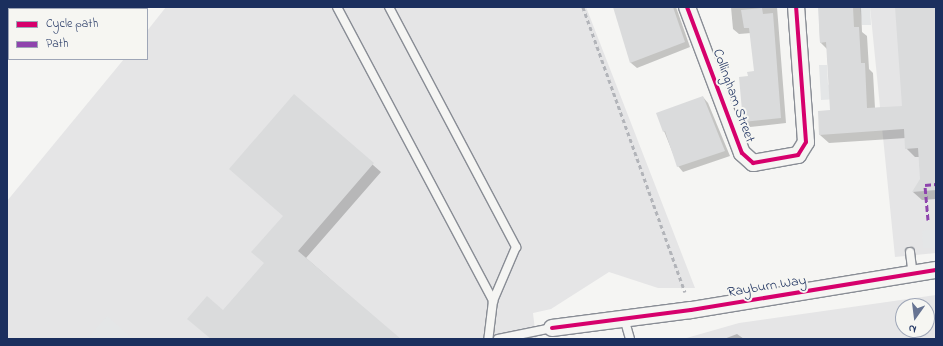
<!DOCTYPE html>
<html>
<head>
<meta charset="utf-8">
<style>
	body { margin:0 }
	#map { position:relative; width:943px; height:346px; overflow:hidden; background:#f5f5f3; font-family:"Indie Flower",sans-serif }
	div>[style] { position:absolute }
	.built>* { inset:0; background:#e5e5e6 }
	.green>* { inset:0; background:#e4e6e7 }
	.shadow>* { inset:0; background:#0003 }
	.building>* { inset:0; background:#dadbdc }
	.path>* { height:2.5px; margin-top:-1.25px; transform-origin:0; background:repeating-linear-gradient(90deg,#b2b4b9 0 4px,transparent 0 7px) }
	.roads { filter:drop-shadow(1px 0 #898d95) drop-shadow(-1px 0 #898d95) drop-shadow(0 1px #898d95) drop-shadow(0 -1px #898d95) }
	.service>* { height:8px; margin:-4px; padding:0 4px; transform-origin:4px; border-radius:4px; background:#f5f5f3 }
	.minor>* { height:16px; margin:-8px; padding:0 8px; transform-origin:8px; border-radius:8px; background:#f5f5f3 }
	.quiet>* { height:3px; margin-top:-1.5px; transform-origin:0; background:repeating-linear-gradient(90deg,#8e44ad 0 6px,transparent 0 9px) }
	.cycleway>* { height:4px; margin:-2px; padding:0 2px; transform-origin:2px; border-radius:2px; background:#d6006c }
	span { translate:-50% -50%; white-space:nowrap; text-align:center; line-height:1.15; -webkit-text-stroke:4px #f6f6f2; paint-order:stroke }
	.street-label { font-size:14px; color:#1b2f5e }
	.frame { position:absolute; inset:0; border:8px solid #1b2f5e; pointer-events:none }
	.legend { position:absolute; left:8px; top:8px; width:140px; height:52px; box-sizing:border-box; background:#f6f6f2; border:1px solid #9ea6b7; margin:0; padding:5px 7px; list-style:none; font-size:12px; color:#1b2f5e }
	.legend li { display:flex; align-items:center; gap:8px; height:20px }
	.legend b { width:20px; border:1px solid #9ea6b7 }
	.north { position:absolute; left:895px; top:298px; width:40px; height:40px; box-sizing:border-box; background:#f6f6f2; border:1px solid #9ea6b7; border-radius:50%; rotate:194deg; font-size:11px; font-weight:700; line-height:16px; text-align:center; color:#1b2f5e }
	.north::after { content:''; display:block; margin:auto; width:14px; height:18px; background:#677492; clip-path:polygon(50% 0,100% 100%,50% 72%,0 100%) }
</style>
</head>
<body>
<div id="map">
	<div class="built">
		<div style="clip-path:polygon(166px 7px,586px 7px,695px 288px,658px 288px,609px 272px,551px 309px,533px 313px,536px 339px,7px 339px,7px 201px,124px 59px,147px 59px,147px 31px)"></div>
		<div style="clip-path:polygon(870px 7px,936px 7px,936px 253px,895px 257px)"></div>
		<div style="clip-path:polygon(evenodd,936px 295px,936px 339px,683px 339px,739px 323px,936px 295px,903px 306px,927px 306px,927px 330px,903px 330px,903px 306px)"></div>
	</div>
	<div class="green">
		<div style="clip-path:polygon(860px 7px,870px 7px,871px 25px,862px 25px)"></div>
		<div style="clip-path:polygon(819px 65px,827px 65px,828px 84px,838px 99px,821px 100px)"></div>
		<div style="clip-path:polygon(934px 229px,936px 248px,923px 248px,922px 231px)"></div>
		<div style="clip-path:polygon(107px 316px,133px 339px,87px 339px)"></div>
	</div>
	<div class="shadow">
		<div style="clip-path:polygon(614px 7px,676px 7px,690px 47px,637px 68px,631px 63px)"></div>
		<div style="clip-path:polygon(731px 7px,777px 7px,786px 123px,750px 127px,744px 121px,749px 77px,755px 72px,751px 33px,739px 34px,733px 29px)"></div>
		<div style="clip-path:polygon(819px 7px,861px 7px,862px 32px,867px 36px,869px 69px,873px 73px,875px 108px,903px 107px,896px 7px,936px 7px,936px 199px,922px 200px,913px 192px,921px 179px,919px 157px,915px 157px,906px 148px,906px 138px,829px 143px,820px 135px,831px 111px,827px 49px,820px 42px)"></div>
		<div style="clip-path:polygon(294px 96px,381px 172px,306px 258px,399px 339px,211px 339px,223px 311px,265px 263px,284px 216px)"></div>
		<div style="clip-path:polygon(703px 97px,708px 103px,730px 156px,683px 172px,678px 166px,664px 131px)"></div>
		<div style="clip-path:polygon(737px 334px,744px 339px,724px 339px)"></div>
	</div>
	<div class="building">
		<div style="clip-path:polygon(613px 7px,673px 7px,685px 42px,630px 63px)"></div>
		<div style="clip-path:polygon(818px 7px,853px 7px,854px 27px,859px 27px,861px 63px,865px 63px,867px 108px,902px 106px,895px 7px,936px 7px,936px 190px,912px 192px,920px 179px,918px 148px,905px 149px,904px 129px,819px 135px,818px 111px,830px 110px,826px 42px,820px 43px)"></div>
		<div style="clip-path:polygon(762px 8px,763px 14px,773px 13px,781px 118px,743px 122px,739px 77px,748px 76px,747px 72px,754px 71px,749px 28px,744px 28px,741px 10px)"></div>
		<div style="clip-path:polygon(294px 94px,374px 163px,298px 251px,401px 339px,211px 339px,187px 319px,207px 296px,223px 310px,264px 263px,251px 252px,283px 216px,229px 169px)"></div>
		<div style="clip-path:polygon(703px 96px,725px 151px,677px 167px,665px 131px,663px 132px,656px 113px)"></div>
	</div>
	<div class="path">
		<div style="left:583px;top:7px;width:303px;rotate:70.3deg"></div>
	</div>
	<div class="roads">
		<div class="service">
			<div style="left:337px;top:7px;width:333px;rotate:62deg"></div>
			<div style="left:493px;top:301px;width:38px;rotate:97deg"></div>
			<div style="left:389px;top:7px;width:272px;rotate:62.1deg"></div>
			<div style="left:516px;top:247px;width:59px;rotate:113.1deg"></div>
			<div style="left:910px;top:252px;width:23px;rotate:83deg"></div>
			<div style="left:624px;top:318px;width:22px;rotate:74deg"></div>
			<div style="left:498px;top:339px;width:55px;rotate:-11.5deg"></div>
		</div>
		<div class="minor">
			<div style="left:687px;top:7px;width:156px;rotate:69.4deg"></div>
			<div style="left:742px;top:153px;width:15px;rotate:42deg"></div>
			<div style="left:753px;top:163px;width:46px;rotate:-10.1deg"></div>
			<div style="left:798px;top:155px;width:15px;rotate:-58deg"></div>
			<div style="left:806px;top:142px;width:135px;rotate:-94.2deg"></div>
			<div style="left:552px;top:328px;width:140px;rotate:-7.4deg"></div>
			<div style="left:691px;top:310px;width:248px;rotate:-9.3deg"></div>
		</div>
	</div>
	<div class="quiet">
		<div style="left:928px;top:220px;width:35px;rotate:-95deg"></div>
		<div style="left:925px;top:185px;width:11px;rotate:-5deg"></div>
	</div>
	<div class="cycleway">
		<div style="left:687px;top:7px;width:156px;rotate:69.4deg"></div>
		<div style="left:742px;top:153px;width:15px;rotate:42deg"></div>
		<div style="left:753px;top:163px;width:46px;rotate:-10.1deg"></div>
		<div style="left:798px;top:155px;width:15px;rotate:-58deg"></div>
		<div style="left:806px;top:142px;width:135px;rotate:-94.2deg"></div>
		<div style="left:552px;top:328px;width:140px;rotate:-7.4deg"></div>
		<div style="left:691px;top:310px;width:248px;rotate:-9.3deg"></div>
	</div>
	<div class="street-label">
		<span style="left:733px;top:96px;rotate:70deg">Collingham Street</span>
		<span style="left:767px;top:287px;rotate:-9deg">Rayburn Way</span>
	</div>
	<div class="frame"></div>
	<ul class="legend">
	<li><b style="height:5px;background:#d6006c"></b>Cycle path</li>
	<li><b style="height:5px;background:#8e44ad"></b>Path</li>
	</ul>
	<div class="north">N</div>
</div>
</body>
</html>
